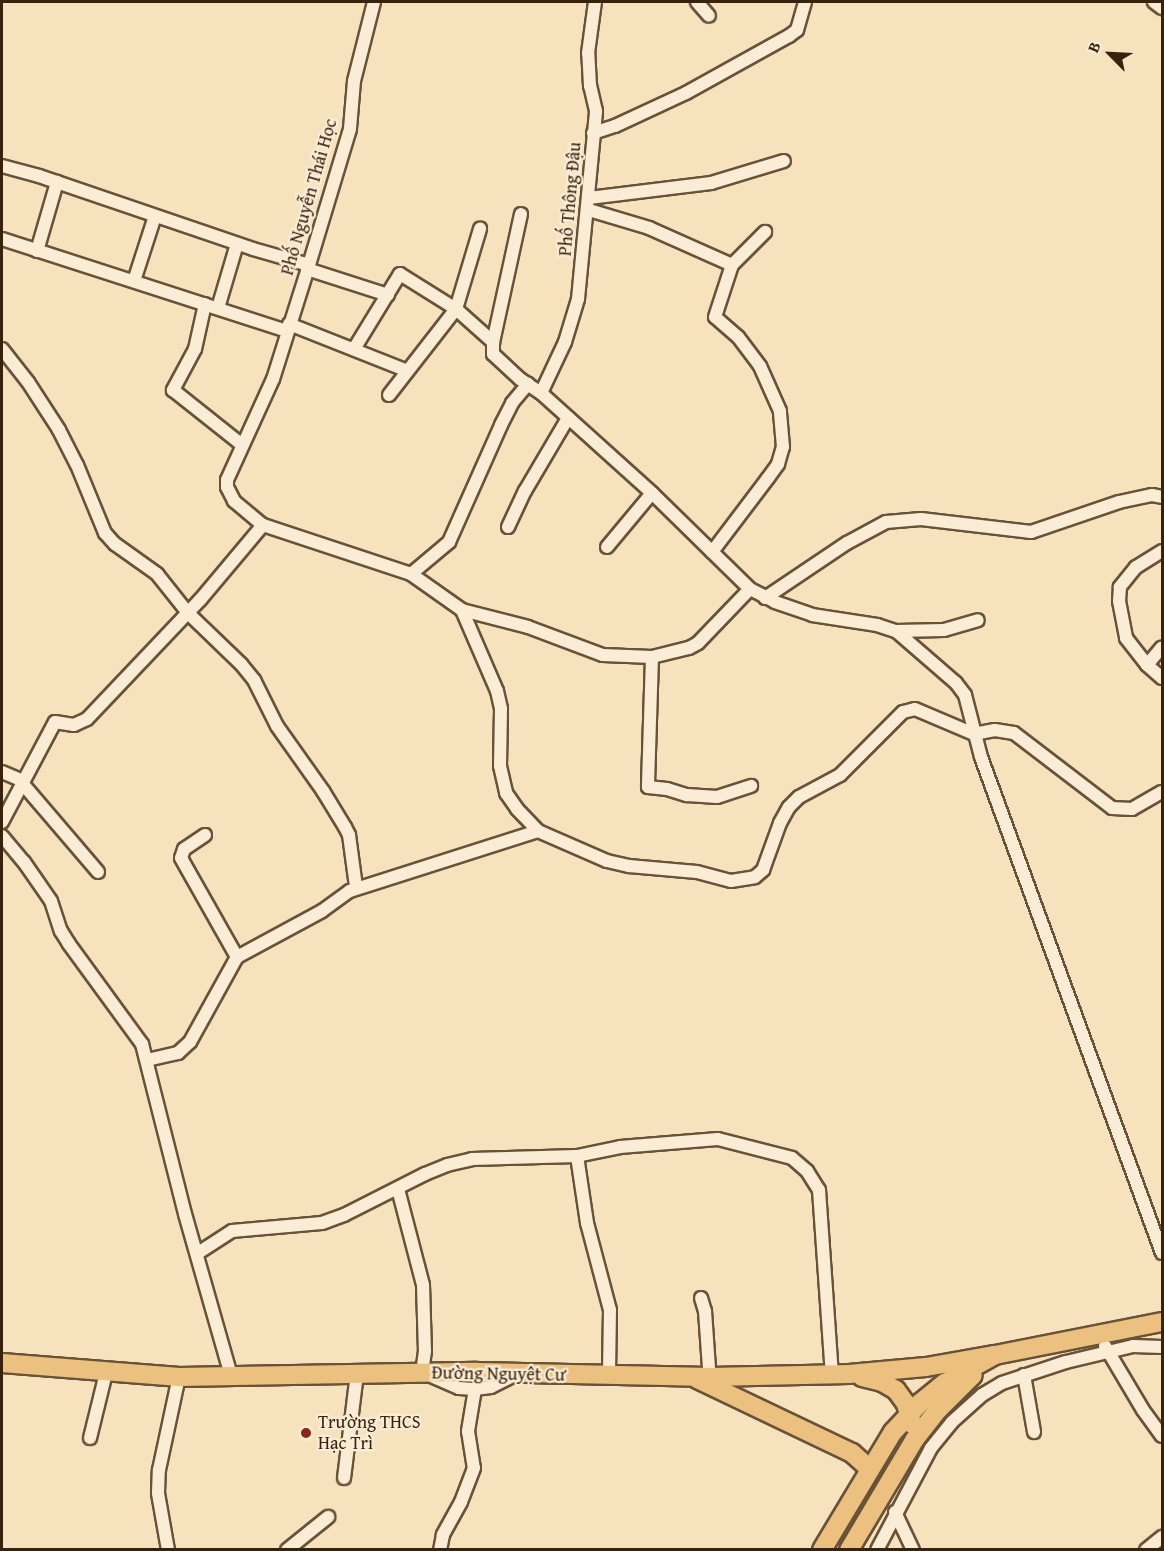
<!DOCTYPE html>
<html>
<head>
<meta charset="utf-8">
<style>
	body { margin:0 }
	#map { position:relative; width:1164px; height:1551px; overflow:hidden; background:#f7e2be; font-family:"Gentium Book Plus",serif }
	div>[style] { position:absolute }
	.roads { filter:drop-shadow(2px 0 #685238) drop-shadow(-2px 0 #685238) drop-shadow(0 2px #685238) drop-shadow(0 -2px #685238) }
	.minor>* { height:12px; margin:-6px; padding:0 6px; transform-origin:6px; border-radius:6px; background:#faecd5 }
	.highway>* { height:18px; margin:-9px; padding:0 9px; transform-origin:9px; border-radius:9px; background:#ecc17f }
	.dots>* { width:16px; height:16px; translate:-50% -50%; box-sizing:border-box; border:3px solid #faecd5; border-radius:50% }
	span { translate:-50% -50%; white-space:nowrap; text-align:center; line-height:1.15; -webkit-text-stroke:4.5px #faecd5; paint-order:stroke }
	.street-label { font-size:18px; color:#38220c }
	.poi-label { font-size:18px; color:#38220c }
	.left { translate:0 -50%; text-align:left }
	.frame { position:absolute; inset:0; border:3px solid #38220c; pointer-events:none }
	.north { position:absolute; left:1080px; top:24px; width:60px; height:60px; -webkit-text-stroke:4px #faecd5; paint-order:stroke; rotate:294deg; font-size:16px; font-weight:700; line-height:24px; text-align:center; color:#38220c }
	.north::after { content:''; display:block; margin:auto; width:21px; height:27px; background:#38220c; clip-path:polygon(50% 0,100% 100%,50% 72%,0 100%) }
</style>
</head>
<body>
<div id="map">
	<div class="roads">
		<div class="minor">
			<div style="left:374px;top:2px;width:81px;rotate:104.2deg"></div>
			<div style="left:354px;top:81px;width:48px;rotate:94.8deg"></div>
			<div style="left:350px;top:129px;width:142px;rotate:106.8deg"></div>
			<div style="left:309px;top:265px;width:120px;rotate:107.5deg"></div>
			<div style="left:273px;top:379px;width:111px;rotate:114.5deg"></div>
			<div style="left:227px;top:480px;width:7px;rotate:90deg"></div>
			<div style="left:227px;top:487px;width:16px;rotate:63deg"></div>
			<div style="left:234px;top:501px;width:38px;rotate:40deg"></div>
			<div style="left:263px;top:525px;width:156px;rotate:18.3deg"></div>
			<div style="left:411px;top:574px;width:62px;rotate:35.2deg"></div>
			<div style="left:462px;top:610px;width:68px;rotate:14.4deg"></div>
			<div style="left:528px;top:627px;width:80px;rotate:20.5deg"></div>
			<div style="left:603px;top:655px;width:49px;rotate:2.3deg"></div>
			<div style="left:652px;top:657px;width:38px;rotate:-14deg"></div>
			<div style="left:689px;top:648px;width:10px;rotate:-29deg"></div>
			<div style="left:698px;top:643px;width:75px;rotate:-46.1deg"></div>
			<div style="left:697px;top:2px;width:18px;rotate:49deg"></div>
			<div style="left:1154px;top:2px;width:10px;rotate:37deg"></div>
			<div style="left:593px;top:133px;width:23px;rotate:-18deg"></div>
			<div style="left:615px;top:126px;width:78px;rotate:-24.9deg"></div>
			<div style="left:686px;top:93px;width:118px;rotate:-29deg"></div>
			<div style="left:789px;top:36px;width:10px;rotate:-37deg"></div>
			<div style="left:797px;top:30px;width:29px;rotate:-74deg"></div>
			<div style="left:2px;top:166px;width:38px;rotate:15deg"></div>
			<div style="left:39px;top:176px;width:226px;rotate:18.8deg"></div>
			<div style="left:253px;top:249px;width:58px;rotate:15.9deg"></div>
			<div style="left:589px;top:198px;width:123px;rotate:-7deg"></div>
			<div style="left:711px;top:183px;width:76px;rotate:-16.8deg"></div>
			<div style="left:589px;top:210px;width:63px;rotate:16.7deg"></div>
			<div style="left:649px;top:228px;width:91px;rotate:24deg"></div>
			<div style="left:521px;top:214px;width:131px;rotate:102.3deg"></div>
			<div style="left:493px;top:342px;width:12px;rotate:90deg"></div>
			<div style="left:493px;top:354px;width:37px;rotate:43deg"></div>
			<div style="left:520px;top:379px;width:25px;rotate:34deg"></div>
			<div style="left:541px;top:393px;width:149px;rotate:42deg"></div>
			<div style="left:652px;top:493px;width:137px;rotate:44.4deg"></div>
			<div style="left:750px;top:589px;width:28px;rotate:27deg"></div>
			<div style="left:775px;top:602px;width:39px;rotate:19deg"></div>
			<div style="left:812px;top:615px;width:66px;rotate:8.7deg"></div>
			<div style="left:877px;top:625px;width:20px;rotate:18deg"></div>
			<div style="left:896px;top:631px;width:79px;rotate:40.9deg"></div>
			<div style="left:956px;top:683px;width:15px;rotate:53deg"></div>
			<div style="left:965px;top:695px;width:64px;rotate:75.5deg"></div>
			<div style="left:981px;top:757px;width:528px;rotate:69.95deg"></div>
			<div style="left:2px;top:239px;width:299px;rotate:17.9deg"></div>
			<div style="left:37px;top:251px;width:72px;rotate:-73.8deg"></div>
			<div style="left:307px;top:269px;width:85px;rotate:17.8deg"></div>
			<div style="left:134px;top:281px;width:68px;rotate:-72.1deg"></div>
			<div style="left:205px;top:304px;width:46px;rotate:102.5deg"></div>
			<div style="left:195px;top:349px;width:47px;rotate:118.2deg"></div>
			<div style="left:173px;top:390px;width:87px;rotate:38.5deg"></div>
			<div style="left:218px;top:308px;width:67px;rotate:-73.5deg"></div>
			<div style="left:289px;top:324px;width:125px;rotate:21.6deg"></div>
			<div style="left:2px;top:349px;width:42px;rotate:51.8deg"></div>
			<div style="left:28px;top:382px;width:57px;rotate:57.1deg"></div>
			<div style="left:59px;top:430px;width:39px;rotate:63deg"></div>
			<div style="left:77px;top:465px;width:74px;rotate:67.6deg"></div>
			<div style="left:105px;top:533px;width:15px;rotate:48deg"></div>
			<div style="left:115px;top:544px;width:52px;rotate:35.5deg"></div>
			<div style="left:157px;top:574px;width:50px;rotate:51.5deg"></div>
			<div style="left:188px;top:613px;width:74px;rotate:43.9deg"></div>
			<div style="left:241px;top:664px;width:21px;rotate:51deg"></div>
			<div style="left:254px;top:680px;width:51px;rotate:63.4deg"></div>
			<div style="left:277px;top:726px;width:80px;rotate:54.7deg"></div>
			<div style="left:323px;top:791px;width:42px;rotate:58.6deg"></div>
			<div style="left:345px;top:827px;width:9px;rotate:63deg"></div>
			<div style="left:349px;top:835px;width:52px;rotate:82.3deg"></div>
			<div style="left:354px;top:349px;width:88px;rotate:-58.5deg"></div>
			<div style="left:400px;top:274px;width:66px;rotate:32deg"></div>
			<div style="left:456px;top:309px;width:50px;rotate:41.7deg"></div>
			<div style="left:541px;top:393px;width:56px;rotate:-64.8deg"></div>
			<div style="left:565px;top:342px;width:45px;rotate:-73.2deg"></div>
			<div style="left:578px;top:299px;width:189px;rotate:-84.5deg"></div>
			<div style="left:596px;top:111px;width:26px;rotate:-103deg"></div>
			<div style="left:590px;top:86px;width:33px;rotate:-93deg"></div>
			<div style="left:588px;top:53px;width:51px;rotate:-82.2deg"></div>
			<div style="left:389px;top:395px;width:109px;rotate:-52.1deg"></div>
			<div style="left:456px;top:309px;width:84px;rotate:-73.3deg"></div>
			<div style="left:508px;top:527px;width:40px;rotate:-65deg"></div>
			<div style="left:525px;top:491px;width:85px;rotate:-59.5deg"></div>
			<div style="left:607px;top:547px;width:70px;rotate:-50.2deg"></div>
			<div style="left:1162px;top:551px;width:31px;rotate:148deg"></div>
			<div style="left:1136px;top:567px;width:26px;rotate:129deg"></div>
			<div style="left:1120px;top:587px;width:14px;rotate:94deg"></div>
			<div style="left:1119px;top:601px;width:38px;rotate:79deg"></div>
			<div style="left:1126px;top:638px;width:34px;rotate:52deg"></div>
			<div style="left:1147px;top:665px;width:20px;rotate:41deg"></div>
			<div style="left:712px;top:552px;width:93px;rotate:-52.9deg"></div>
			<div style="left:768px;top:478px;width:17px;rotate:-54deg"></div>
			<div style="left:778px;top:464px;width:18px;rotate:-74deg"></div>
			<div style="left:783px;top:447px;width:36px;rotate:-95deg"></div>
			<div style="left:780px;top:411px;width:49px;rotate:-114deg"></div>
			<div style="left:760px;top:366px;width:36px;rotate:-127deg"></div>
			<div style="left:738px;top:337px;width:30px;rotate:-139deg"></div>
			<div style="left:715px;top:317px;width:55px;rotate:-71.9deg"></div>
			<div style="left:732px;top:265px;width:47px;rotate:-45deg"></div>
			<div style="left:411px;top:574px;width:50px;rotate:-40.1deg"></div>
			<div style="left:449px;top:542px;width:128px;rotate:-66deg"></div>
			<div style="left:501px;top:425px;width:25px;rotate:-63deg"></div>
			<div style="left:512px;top:403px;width:25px;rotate:-50deg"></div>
			<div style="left:765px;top:598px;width:99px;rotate:-33.9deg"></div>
			<div style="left:847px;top:543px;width:44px;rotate:-28.3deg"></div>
			<div style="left:886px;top:522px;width:35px;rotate:-5deg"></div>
			<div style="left:921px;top:519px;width:111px;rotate:6.7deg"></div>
			<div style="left:1031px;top:532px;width:93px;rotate:-18.8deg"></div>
			<div style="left:1119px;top:502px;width:34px;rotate:-12deg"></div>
			<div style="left:1152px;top:495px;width:10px;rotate:11deg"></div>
			<div style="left:462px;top:610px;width:88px;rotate:66.6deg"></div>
			<div style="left:497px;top:691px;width:18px;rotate:77deg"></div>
			<div style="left:501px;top:709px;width:57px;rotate:91deg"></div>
			<div style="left:500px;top:766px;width:28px;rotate:77deg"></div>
			<div style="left:506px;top:793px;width:19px;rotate:55deg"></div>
			<div style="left:517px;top:809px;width:30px;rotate:46deg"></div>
			<div style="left:538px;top:831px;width:75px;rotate:23.5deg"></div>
			<div style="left:607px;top:861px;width:23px;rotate:13deg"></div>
			<div style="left:629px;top:866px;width:68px;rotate:5deg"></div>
			<div style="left:697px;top:872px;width:35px;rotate:15deg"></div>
			<div style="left:731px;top:881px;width:24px;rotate:-9deg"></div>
			<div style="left:755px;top:877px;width:11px;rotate:-41deg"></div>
			<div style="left:763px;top:870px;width:50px;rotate:-70.1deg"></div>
			<div style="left:780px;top:823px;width:18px;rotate:-61deg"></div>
			<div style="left:789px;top:807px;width:14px;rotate:-45deg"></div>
			<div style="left:799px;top:797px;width:47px;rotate:-28.2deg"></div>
			<div style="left:840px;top:775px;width:89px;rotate:-45deg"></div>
			<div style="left:903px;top:712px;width:12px;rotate:-14deg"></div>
			<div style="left:915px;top:709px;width:64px;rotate:23deg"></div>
			<div style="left:974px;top:734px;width:21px;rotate:-11deg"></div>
			<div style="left:995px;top:730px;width:19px;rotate:9deg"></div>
			<div style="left:1014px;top:733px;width:123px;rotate:37.4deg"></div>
			<div style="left:1112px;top:808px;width:20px;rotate:3deg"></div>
			<div style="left:1132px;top:809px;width:34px;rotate:-30deg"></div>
			<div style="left:896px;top:631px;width:48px;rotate:-1.2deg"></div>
			<div style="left:944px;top:630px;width:35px;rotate:-16deg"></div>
			<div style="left:652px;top:657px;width:130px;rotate:91.8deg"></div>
			<div style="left:648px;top:787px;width:19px;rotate:6deg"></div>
			<div style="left:667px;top:789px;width:21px;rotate:17deg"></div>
			<div style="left:687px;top:795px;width:30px;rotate:4deg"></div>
			<div style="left:717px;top:797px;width:36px;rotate:-18deg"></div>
			<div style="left:1147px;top:665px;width:23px;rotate:-50deg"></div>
			<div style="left:2px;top:772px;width:23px;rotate:23deg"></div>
			<div style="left:22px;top:783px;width:117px;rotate:49.5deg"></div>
			<div style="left:2px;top:822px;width:113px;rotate:-62.1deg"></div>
			<div style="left:55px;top:722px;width:19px;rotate:9deg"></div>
			<div style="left:74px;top:725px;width:14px;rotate:-25deg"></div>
			<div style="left:87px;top:719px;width:164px;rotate:-46.5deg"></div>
			<div style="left:200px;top:600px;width:98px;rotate:-50deg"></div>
			<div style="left:205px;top:835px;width:25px;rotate:146deg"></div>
			<div style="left:184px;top:849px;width:9px;rotate:108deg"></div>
			<div style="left:181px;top:858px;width:114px;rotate:60.5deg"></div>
			<div style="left:2px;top:836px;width:34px;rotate:50deg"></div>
			<div style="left:24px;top:862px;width:47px;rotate:55.3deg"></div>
			<div style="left:51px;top:901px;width:32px;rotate:72deg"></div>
			<div style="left:61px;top:931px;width:15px;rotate:58deg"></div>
			<div style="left:69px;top:944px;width:124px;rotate:53.9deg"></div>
			<div style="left:142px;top:1044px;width:175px;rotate:75.8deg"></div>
			<div style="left:185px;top:1214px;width:168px;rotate:74.1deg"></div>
			<div style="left:147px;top:1060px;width:32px;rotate:-13deg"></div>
			<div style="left:178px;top:1053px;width:16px;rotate:-43deg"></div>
			<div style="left:190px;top:1042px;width:97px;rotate:-61.1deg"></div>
			<div style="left:237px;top:957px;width:97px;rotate:-28.4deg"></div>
			<div style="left:322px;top:911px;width:34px;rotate:-36deg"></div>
			<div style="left:350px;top:891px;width:197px;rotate:-17.7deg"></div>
			<div style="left:577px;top:1156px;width:68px;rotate:81.5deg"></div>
			<div style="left:587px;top:1223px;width:90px;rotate:75.2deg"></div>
			<div style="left:610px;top:1310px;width:66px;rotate:90.9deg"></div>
			<div style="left:398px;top:1189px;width:99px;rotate:75.4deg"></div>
			<div style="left:423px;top:1285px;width:66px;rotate:88.3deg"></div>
			<div style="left:425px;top:1351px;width:21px;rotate:98deg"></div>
			<div style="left:422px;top:1372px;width:40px;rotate:23.4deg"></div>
			<div style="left:459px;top:1388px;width:16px;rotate:4deg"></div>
			<div style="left:475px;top:1389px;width:43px;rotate:99.5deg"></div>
			<div style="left:468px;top:1431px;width:37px;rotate:81deg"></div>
			<div style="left:474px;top:1468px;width:36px;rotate:111deg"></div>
			<div style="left:461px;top:1502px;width:38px;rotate:119deg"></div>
			<div style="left:443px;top:1535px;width:15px;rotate:101deg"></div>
			<div style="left:198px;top:1253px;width:40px;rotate:-32.9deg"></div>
			<div style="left:232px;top:1231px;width:90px;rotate:-5.1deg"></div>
			<div style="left:322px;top:1223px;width:23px;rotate:-20deg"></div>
			<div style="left:344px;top:1215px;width:91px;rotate:-26.8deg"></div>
			<div style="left:425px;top:1174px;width:24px;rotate:-22deg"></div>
			<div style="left:447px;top:1165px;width:26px;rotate:-13deg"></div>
			<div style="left:472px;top:1159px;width:105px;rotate:-1.6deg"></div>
			<div style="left:577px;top:1156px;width:44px;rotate:-11.8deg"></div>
			<div style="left:620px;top:1147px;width:98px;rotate:-4.7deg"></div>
			<div style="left:718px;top:1139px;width:76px;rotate:14.4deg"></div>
			<div style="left:792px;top:1158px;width:20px;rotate:41deg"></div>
			<div style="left:807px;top:1171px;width:22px;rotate:58deg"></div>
			<div style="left:819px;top:1190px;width:184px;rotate:86deg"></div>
			<div style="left:701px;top:1298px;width:14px;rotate:73deg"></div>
			<div style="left:705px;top:1311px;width:72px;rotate:86deg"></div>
			<div style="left:1105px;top:1346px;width:74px;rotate:59.3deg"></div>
			<div style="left:1143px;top:1410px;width:32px;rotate:54deg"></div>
			<div style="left:1024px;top:1375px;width:58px;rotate:80deg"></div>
			<div style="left:475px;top:1389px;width:16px;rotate:-7deg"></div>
			<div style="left:491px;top:1387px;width:28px;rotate:-27deg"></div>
			<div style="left:90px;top:1438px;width:67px;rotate:-76.2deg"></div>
			<div style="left:344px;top:1478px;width:106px;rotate:-82.9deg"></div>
			<div style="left:895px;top:1512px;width:42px;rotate:64.7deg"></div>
			<div style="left:168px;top:1550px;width:58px;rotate:-100deg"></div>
			<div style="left:158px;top:1493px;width:23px;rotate:-88deg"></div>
			<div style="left:159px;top:1470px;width:95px;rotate:-77.9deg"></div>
			<div style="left:287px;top:1550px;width:53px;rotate:-38.8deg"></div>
			<div style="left:877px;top:1550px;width:115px;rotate:-62.1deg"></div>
			<div style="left:931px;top:1448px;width:33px;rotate:-51deg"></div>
			<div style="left:952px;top:1422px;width:40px;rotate:-42deg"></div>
			<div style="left:982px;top:1395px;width:23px;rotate:-31deg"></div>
			<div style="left:1002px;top:1383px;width:67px;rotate:-18.2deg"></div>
			<div style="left:1066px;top:1362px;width:69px;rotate:-13.4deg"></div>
			<div style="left:1133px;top:1346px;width:29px;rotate:2deg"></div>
			<div style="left:1146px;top:1550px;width:21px;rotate:-39deg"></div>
		</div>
		<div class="highway">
			<div style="left:2px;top:1363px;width:178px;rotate:4.5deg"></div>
			<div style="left:179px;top:1377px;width:298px;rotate:-1deg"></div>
			<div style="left:477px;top:1372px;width:233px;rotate:1.2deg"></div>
			<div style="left:710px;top:1377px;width:139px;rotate:-1.2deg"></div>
			<div style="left:849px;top:1374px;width:77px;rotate:-5.2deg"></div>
			<div style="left:926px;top:1367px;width:70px;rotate:-9.9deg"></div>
			<div style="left:862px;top:1377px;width:21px;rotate:14deg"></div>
			<div style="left:882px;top:1382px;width:16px;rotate:30deg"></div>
			<div style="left:896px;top:1390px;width:17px;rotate:54deg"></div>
			<div style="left:906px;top:1404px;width:21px;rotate:73deg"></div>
			<div style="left:697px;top:1379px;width:172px;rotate:25.5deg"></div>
			<div style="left:852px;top:1453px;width:24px;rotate:42deg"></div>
			<div style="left:822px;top:1550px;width:138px;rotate:-59deg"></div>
			<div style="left:893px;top:1432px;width:40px;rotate:-47deg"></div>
			<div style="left:920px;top:1403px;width:32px;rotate:-39deg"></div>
			<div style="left:945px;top:1383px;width:57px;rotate:-29.2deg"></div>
			<div style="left:995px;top:1355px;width:170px;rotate:-11.2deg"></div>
			<div style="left:849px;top:1550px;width:129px;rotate:-59.3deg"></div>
			<div style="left:915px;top:1439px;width:37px;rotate:-52deg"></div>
			<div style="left:938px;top:1410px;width:49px;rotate:-45deg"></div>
		</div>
	</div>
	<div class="dots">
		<div style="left:306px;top:1433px;background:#8f2418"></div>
	</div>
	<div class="street-label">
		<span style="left:309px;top:197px;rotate:-74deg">Phố Nguyễn Thái Học</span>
		<span style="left:570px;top:199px;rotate:-85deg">Phố Thông Đậu</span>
		<span style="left:499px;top:1374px;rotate:1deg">Đường Nguyệt Cư</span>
	</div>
	<div class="poi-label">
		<span class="left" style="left:318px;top:1433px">Trường THCS<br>Hạc Trì</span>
	</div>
	<div class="frame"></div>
	<div class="north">B</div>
</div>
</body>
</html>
